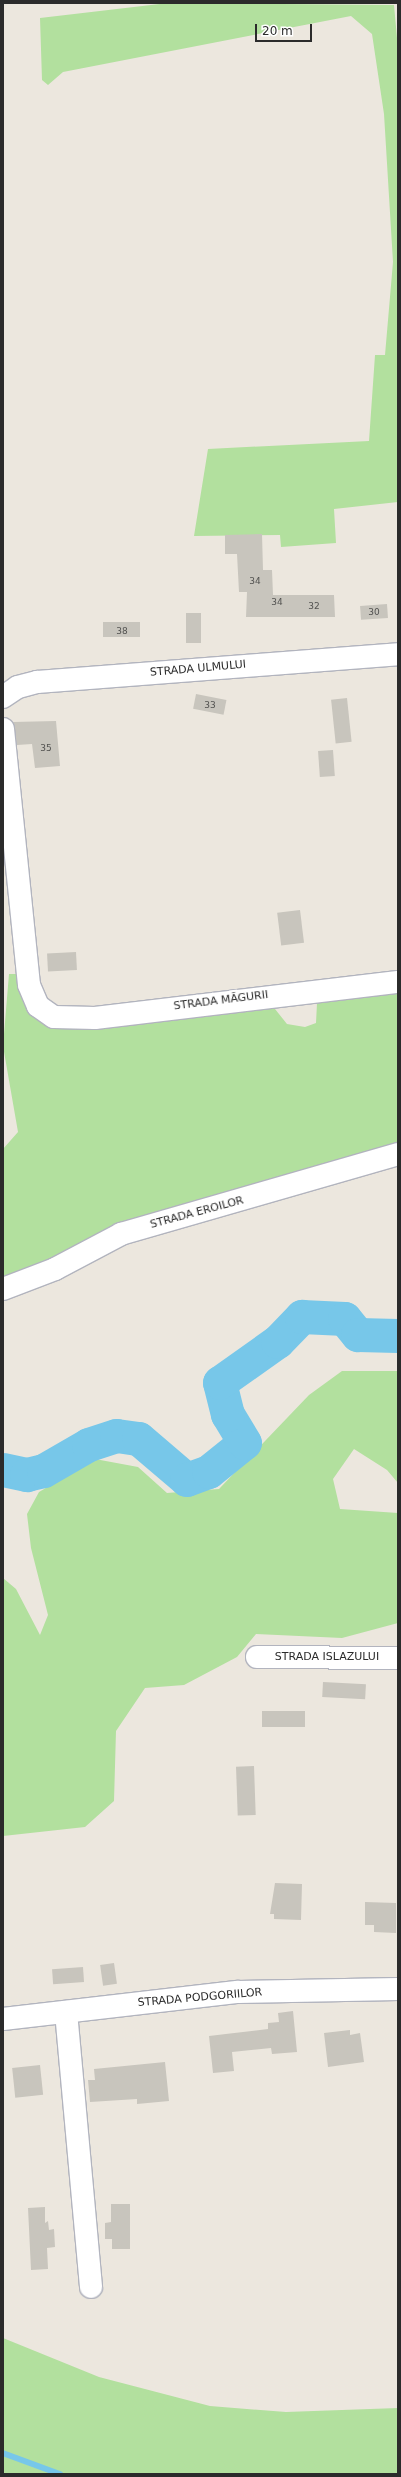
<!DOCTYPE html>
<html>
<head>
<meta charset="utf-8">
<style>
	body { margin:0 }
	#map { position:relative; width:401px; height:2477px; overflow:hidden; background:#ece7de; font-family:"DejaVu Sans",sans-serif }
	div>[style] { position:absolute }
	.green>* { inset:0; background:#b2e09e }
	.stream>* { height:5.5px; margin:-2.75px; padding:0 2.75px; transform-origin:2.75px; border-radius:2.75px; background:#77c7e9 }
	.river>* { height:34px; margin:-17px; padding:0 17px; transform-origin:17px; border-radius:17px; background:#77c7e9 }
	.building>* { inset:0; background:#c8c5bd; transform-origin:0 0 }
	.roads { filter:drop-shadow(1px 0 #b2b4be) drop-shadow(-1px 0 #b2b4be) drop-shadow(0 1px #b2b4be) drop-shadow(0 -1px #b2b4be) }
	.minor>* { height:22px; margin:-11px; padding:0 11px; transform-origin:11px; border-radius:11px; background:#fff }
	span { translate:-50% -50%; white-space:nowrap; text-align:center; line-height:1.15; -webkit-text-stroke:4px #fff; paint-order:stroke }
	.number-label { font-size:9px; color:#525250 }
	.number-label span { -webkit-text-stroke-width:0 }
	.street-label { font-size:11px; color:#2b2b2b }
	.frame { position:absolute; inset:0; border:4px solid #2b2b2b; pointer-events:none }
	.scale { position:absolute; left:255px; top:24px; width:57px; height:18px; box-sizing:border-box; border:2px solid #2b2b2b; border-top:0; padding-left:5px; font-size:12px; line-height:14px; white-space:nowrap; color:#2b2b2b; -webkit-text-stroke:3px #fff; paint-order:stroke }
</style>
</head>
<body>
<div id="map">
	<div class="green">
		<div style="clip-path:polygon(168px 3px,394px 5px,398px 49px,398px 502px,334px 509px,336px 543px,281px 547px,280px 535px,194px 536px,208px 449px,369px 441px,375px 355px,385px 355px,393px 262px,384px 114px,372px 34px,351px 16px,63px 72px,48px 85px,42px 80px,40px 18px)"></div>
		<div style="clip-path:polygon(9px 974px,19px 974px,34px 1013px,261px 1005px,275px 1009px,287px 1024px,305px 1027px,316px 1023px,317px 1003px,325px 997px,398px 988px,398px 1144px,3px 1282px,3px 1149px,18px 1132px,3px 1046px)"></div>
		<div style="clip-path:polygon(342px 1371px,398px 1371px,398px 1483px,387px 1470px,354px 1449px,333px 1479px,340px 1509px,398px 1513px,398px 1623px,342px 1638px,256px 1634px,237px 1657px,184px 1685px,145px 1688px,116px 1731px,114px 1801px,85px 1827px,3px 1836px,3px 1578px,16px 1589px,40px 1635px,48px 1615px,31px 1548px,27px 1514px,39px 1492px,95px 1459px,138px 1467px,167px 1493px,219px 1489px,309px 1395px)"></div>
		<div style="clip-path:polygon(3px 2338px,99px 2377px,210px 2406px,286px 2412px,398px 2408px,398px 2474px,3px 2474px)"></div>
	</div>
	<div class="stream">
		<div style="left:3px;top:2453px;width:61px;rotate:20.2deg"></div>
	</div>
	<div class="river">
		<div style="left:3px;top:1470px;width:25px;rotate:12deg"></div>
		<div style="left:27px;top:1475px;width:17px;rotate:-13deg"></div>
		<div style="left:44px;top:1471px;width:52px;rotate:-30deg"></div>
		<div style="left:89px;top:1445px;width:29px;rotate:-18deg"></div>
		<div style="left:117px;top:1436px;width:22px;rotate:8deg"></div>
		<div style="left:139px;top:1439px;width:63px;rotate:40.5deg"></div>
		<div style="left:187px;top:1480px;width:23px;rotate:-20deg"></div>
		<div style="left:209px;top:1472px;width:46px;rotate:-38.9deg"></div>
		<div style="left:245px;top:1443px;width:33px;rotate:-121deg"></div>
		<div style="left:228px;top:1415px;width:33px;rotate:-104deg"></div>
		<div style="left:220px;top:1383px;width:71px;rotate:-35.3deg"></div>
		<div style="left:278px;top:1342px;width:35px;rotate:-46deg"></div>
		<div style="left:302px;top:1317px;width:43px;rotate:2.7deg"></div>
		<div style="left:345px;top:1319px;width:21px;rotate:51deg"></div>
		<div style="left:358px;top:1335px;width:40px;rotate:1.4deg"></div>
	</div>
	<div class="building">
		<div style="clip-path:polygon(262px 534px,263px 570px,272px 570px,273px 595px,334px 595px,335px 617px,246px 617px,247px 592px,239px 592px,237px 554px,225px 554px,225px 535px)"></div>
		<div style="left:387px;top:604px;width:14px;height:27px;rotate:86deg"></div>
		<div style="left:186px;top:613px;width:15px;height:30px"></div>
		<div style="left:140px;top:622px;width:15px;height:37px;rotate:90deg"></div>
		<div style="left:196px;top:694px;width:31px;height:15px;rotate:11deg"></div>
		<div style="left:347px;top:698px;width:44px;height:16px;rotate:84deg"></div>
		<div style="clip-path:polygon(56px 721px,60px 766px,35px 768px,32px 744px,17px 745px,13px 722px)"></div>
		<div style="left:333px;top:750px;width:26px;height:15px;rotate:86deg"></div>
		<div style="left:300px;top:910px;width:33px;height:23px;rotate:83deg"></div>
		<div style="left:76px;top:952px;width:18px;height:29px;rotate:87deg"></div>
		<div style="left:323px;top:1682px;width:43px;height:15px;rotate:3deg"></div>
		<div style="left:305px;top:1711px;width:16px;height:43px;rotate:90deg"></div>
		<div style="left:254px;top:1766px;width:49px;height:18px;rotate:88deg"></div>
		<div style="clip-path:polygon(275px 1883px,302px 1884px,301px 1920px,274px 1919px,274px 1914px,270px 1914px)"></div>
		<div style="clip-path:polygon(365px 1902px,396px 1903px,396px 1933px,374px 1932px,374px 1925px,365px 1925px)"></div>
		<div style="left:114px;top:1963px;width:21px;height:14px;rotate:82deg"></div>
		<div style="left:83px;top:1967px;width:15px;height:31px;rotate:86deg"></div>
		<div style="clip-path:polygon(293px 2011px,297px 2052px,272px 2054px,271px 2048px,232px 2052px,234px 2071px,213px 2073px,209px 2036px,268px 2029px,268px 2023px,279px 2022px,278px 2013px)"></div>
		<div style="clip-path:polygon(350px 2030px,350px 2035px,360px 2033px,364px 2062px,328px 2067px,324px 2033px)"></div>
		<div style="clip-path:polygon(165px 2062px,169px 2101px,137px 2104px,137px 2099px,90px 2102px,88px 2080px,95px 2080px,94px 2069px)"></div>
		<div style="left:40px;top:2065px;width:30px;height:28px;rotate:84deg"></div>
		<div style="clip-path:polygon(111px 2204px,130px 2204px,130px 2249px,112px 2249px,112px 2239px,105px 2239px,105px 2223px,111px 2222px)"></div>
		<div style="clip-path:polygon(45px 2207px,45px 2223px,48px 2221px,49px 2230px,54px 2229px,55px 2247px,47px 2248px,48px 2269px,31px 2270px,28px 2208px)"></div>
	</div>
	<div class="roads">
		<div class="minor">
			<div style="left:3px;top:697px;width:18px;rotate:-34deg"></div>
			<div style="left:18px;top:687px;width:20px;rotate:-15deg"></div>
			<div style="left:37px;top:682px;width:362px;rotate:-4.4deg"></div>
			<div style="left:3px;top:729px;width:257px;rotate:84.2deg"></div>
			<div style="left:29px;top:985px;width:23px;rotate:67deg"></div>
			<div style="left:38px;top:1006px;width:19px;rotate:35deg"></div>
			<div style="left:54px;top:1017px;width:41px;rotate:1.4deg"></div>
			<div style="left:95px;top:1018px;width:305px;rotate:-6.8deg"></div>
			<div style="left:3px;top:1289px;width:56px;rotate:-21deg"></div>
			<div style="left:55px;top:1269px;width:75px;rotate:-27.9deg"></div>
			<div style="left:121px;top:1234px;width:288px;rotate:-16.1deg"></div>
			<div style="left:257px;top:1657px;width:141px;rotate:0.4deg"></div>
			<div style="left:66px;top:2012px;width:276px;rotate:84.8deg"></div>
			<div style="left:3px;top:2019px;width:237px;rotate:-6.6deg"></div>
			<div style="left:238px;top:1992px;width:160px;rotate:-1.1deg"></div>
		</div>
	</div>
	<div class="number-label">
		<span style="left:255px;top:581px">34</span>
		<span style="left:277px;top:602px">34</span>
		<span style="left:314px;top:606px">32</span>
		<span style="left:374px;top:612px">30</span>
		<span style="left:122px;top:631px">38</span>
		<span style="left:210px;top:705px">33</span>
		<span style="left:46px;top:748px">35</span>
	</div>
	<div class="street-label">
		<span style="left:198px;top:669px;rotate:-5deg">STRADA ULMULUI</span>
		<span style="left:221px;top:1001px;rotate:-7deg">STRADA MĂGURII</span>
		<span style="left:197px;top:1213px;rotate:-15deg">STRADA EROILOR</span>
		<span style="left:327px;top:1657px">STRADA ISLAZULUI</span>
		<span style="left:200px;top:1998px;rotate:-5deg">STRADA PODGORIILOR</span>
	</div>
	<div class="frame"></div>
	<div class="scale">20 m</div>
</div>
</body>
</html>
